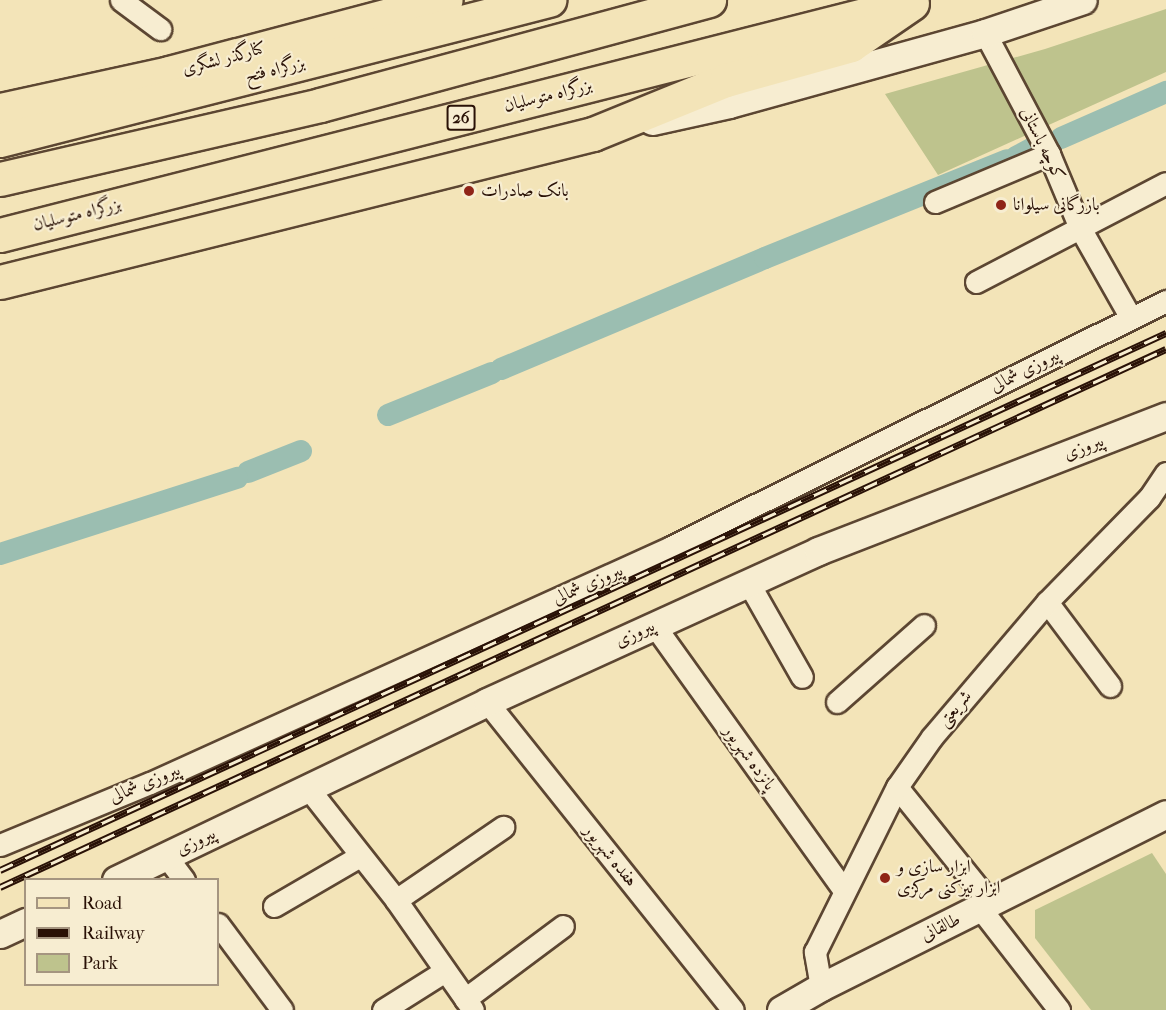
<!DOCTYPE html>
<html>
<head>
<meta charset="utf-8">
<style>
	body { margin:0 }
	#map { position:relative; width:1166px; height:1010px; overflow:hidden; background:#f3e4b8; font-family:"IM FELL French Canon",Amiri,serif }
	div>[style] { position:absolute }
	.green>* { inset:0; background:#bec38d }
	.canal>* { height:22px; margin:-11px; padding:0 11px; transform-origin:11px; border-radius:11px; background:#9bbeb1 }
	.roads { filter:drop-shadow(2px 0 #5c4632) drop-shadow(-2px 0 #5c4632) drop-shadow(0 2px #5c4632) drop-shadow(0 -2px #5c4632) }
	.minor>* { height:21px; margin:-10.5px; padding:0 10.5px; transform-origin:10.5px; border-radius:10.5px; background:#f7edd1 }
	.tertiary>* { height:27px; margin:-13.5px; padding:0 13.5px; transform-origin:13.5px; border-radius:13.5px; background:#f7edd1 }
	.primary>* { height:33px; margin:-16.5px; padding:0 16.5px; transform-origin:16.5px; border-radius:16.5px; background:#f3e4b8 }
	.trunk>* { height:33px; margin:-16.5px; padding:0 16.5px; transform-origin:16.5px; border-radius:16.5px; background:#f3e4b8 }
	.rail>* { height:7px; margin-top:-3.5px; transform-origin:0; background:repeating-linear-gradient(90deg,#f7edd1 0 14px,#291106 0 28px); box-sizing:border-box; border-block:2px solid #291106 }
	.dots>* { width:16px; height:16px; translate:-50% -50%; box-sizing:border-box; border:3px solid #f7edd1; border-radius:50% }
	span { translate:-50% -50%; white-space:nowrap; text-align:center; line-height:1.15; -webkit-text-stroke:4.5px #f7edd1; paint-order:stroke }
	.shield-label span { padding:2px 4px; background:#f7edd1; border:2px solid; border-radius:4px; -webkit-text-stroke-width:0 }
	.shield-label { font-size:16px; color:#291106; font-weight:700 }
	.street-label { font-size:18px; color:#291106 }
	.poi-label { font-size:18px; color:#291106 }
	.left { translate:0 -50%; text-align:left }
	.legend { position:absolute; left:24px; top:878px; width:195px; height:108px; box-sizing:border-box; background:#f7edd1; border:2px solid #a59580; margin:0; padding:8px 10px; list-style:none; font-size:18px; color:#291106 }
	.legend li { display:flex; align-items:center; gap:12px; height:30px }
	.legend b { width:30px; border:2px solid #a59580 }
</style>
</head>
<body>
<div id="map">
	<div class="green">
		<div style="clip-path:polygon(1166px 9px,1166px 72px,938px 175px,885px 94px,1045px 49px)"></div>
		<div style="clip-path:polygon(1152px 853px,1166px 874px,1166px 1010px,1091px 1010px,1035px 938px,1035px 910px)"></div>
	</div>
	<div class="canal">
		<div style="left:1061px;top:138px;width:115px;rotate:-23.7deg"></div>
		<div style="left:1016px;top:157px;width:26px;rotate:-28deg"></div>
		<div style="left:501px;top:369px;width:286px;rotate:-22.8deg"></div>
		<div style="left:765px;top:258px;width:261px;rotate:-22deg"></div>
		<div style="left:388px;top:415px;width:112px;rotate:-22deg"></div>
		<div style="left:248px;top:472px;width:57px;rotate:-21.6deg"></div>
		<div style="left:0;top:554px;width:249px;rotate:-17.8deg"></div>
	</div>
	<div class="roads">
		<div class="minor">
			<div style="left:121px;top:0;width:49px;rotate:36.6deg"></div>
			<div style="left:985px;top:33px;width:137px;rotate:62.1deg"></div>
			<div style="left:1049px;top:154px;width:80px;rotate:67.3deg"></div>
			<div style="left:1080px;top:228px;width:103px;rotate:60.5deg"></div>
			<div style="left:935px;top:202px;width:124px;rotate:-22.8deg"></div>
			<div style="left:976px;top:282px;width:214px;rotate:-27.5deg"></div>
			<div style="left:748px;top:582px;width:109px;rotate:60.4deg"></div>
			<div style="left:1047px;top:602px;width:105px;rotate:53.1deg"></div>
			<div style="left:654px;top:625px;width:326px;rotate:54.4deg"></div>
			<div style="left:487px;top:702px;width:394px;rotate:51.4deg"></div>
			<div style="left:837px;top:702px;width:116px;rotate:-41.5deg"></div>
			<div style="left:897px;top:787px;width:150px;rotate:51.2deg"></div>
			<div style="left:308px;top:788px;width:142px;rotate:51.8deg"></div>
			<div style="left:396px;top:900px;width:134px;rotate:55deg"></div>
			<div style="left:0;top:845px;width:162px;rotate:-22.5deg"></div>
			<div style="left:150px;top:783px;width:572px;rotate:-24.37deg"></div>
			<div style="left:671px;top:547px;width:553px;rotate:-26.43deg"></div>
			<div style="left:166px;top:856px;width:30px;rotate:53deg"></div>
			<div style="left:396px;top:900px;width:130px;rotate:-34.3deg"></div>
			<div style="left:274px;top:906px;width:99px;rotate:-30.2deg"></div>
			<div style="left:980px;top:908px;width:129px;rotate:52.2deg"></div>
			<div style="left:218px;top:924px;width:107px;rotate:53.3deg"></div>
			<div style="left:821px;top:987px;width:36px;rotate:-100deg"></div>
			<div style="left:815px;top:952px;width:184px;rotate:-63.6deg"></div>
			<div style="left:897px;top:787px;width:61px;rotate:-55deg"></div>
			<div style="left:932px;top:737px;width:177px;rotate:-49.6deg"></div>
			<div style="left:1047px;top:602px;width:146px;rotate:-45.6deg"></div>
			<div style="left:1149px;top:498px;width:30px;rotate:-56deg"></div>
			<div style="left:465px;top:999px;width:122px;rotate:-36.7deg"></div>
			<div style="left:383px;top:1010px;width:73px;rotate:-32.2deg"></div>
		</div>
		<div class="tertiary">
			<div style="left:652px;top:121px;width:79px;rotate:-12.4deg"></div>
			<div style="left:729px;top:104px;width:266px;rotate:-15.5deg"></div>
			<div style="left:985px;top:33px;width:103px;rotate:-18.6deg"></div>
			<div style="left:116px;top:880px;width:411px;rotate:-25.6deg"></div>
			<div style="left:487px;top:702px;width:364px;rotate:-24.5deg"></div>
			<div style="left:818px;top:551px;width:373px;rotate:-21.2deg"></div>
			<div style="left:0;top:934px;width:29px;rotate:-25deg"></div>
			<div style="left:781px;top:1010px;width:46px;rotate:-29.9deg"></div>
			<div style="left:821px;top:987px;width:386px;rotate:-26.6deg"></div>
		</div>
		<div class="primary">
			<div style="left:0;top:110px;width:173px;rotate:-12.3deg"></div>
			<div style="left:169px;top:73px;width:286px;rotate:-14.8deg"></div>
		</div>
		<div class="trunk">
			<div style="left:0;top:140px;width:567px;rotate:-14.31deg"></div>
			<div style="left:0;top:179px;width:328px;rotate:-13deg"></div>
			<div style="left:320px;top:105px;width:403px;rotate:-15.1deg"></div>
			<div style="left:0;top:235px;width:919px;rotate:-14.29deg"></div>
			<div style="left:0;top:282px;width:611px;rotate:-14.01deg"></div>
			<div style="left:593px;top:134px;width:144px;rotate:-22.1deg"></div>
			<div style="left:726px;top:80px;width:130px;rotate:-15.6deg"></div>
			<div style="left:851px;top:45px;width:74px;rotate:-34.5deg"></div>
		</div>
	</div>
	<div class="rail">
		<div style="left:0;top:870px;width:1284px;rotate:-24.73deg"></div>
		<div style="left:0;top:887px;width:1284px;rotate:-24.77deg"></div>
	</div>
	<div class="dots">
		<div style="left:469px;top:191px;background:#8f2418"></div>
		<div style="left:1001px;top:205px;background:#8f2418"></div>
		<div style="left:885px;top:878px;background:#8f2418"></div>
	</div>
	<div class="shield-label">
		<span style="left:461px;top:118px">26</span>
	</div>
	<div class="street-label">
		<span style="left:224px;top:59px;rotate:-15deg">کنارگذر لشگری</span>
		<span style="left:275px;top:70px;rotate:-14deg">بزرگراه فتح</span>
		<span style="left:548px;top:96px;rotate:-14deg">بزرگراه متوسلیان</span>
		<span style="left:1042px;top:144px;rotate:64deg">کوچه باستانی</span>
		<span style="left:77px;top:215px;rotate:-14deg">بزرگراه متوسلیان</span>
		<span style="left:1025px;top:371px;rotate:-27deg">پیروزی شمالی</span>
		<span style="left:1084px;top:448px;rotate:-21deg">پیروزی</span>
		<span style="left:588px;top:585px;rotate:-24deg">پیروزی شمالی</span>
		<span style="left:635px;top:634px;rotate:-25deg">پیروزی</span>
		<span style="left:955px;top:709px;rotate:-49deg">شریعتی</span>
		<span style="left:749px;top:758px;rotate:54deg">پانزده شهریور</span>
		<span style="left:145px;top:784px;rotate:-23deg">پیروزی شمالی</span>
		<span style="left:196px;top:842px;rotate:-26deg">پیروزی</span>
		<span style="left:610px;top:856px;rotate:51deg">هفده شهریور</span>
		<span style="left:941px;top:928px;rotate:-26deg">طالقانی</span>
	</div>
	<div class="poi-label">
		<span class="left" style="left:481px;top:191px">بانک صادرات</span>
		<span class="left" style="left:1013px;top:205px">بازرگانی سیلوانا</span>
		<span class="left" style="left:897px;top:878px">ابزار سازی و<br>ابزار تیزکنی مرکزی</span>
	</div>
	<ul class="legend">
	<li><b style="height:8px;background:#f3e4b8"></b>Road</li>
	<li><b style="height:8px;background:#291106"></b>Railway</li>
	<li><b style="height:16px;background:#bec38d"></b>Park</li>
	</ul>
</div>
</body>
</html>
